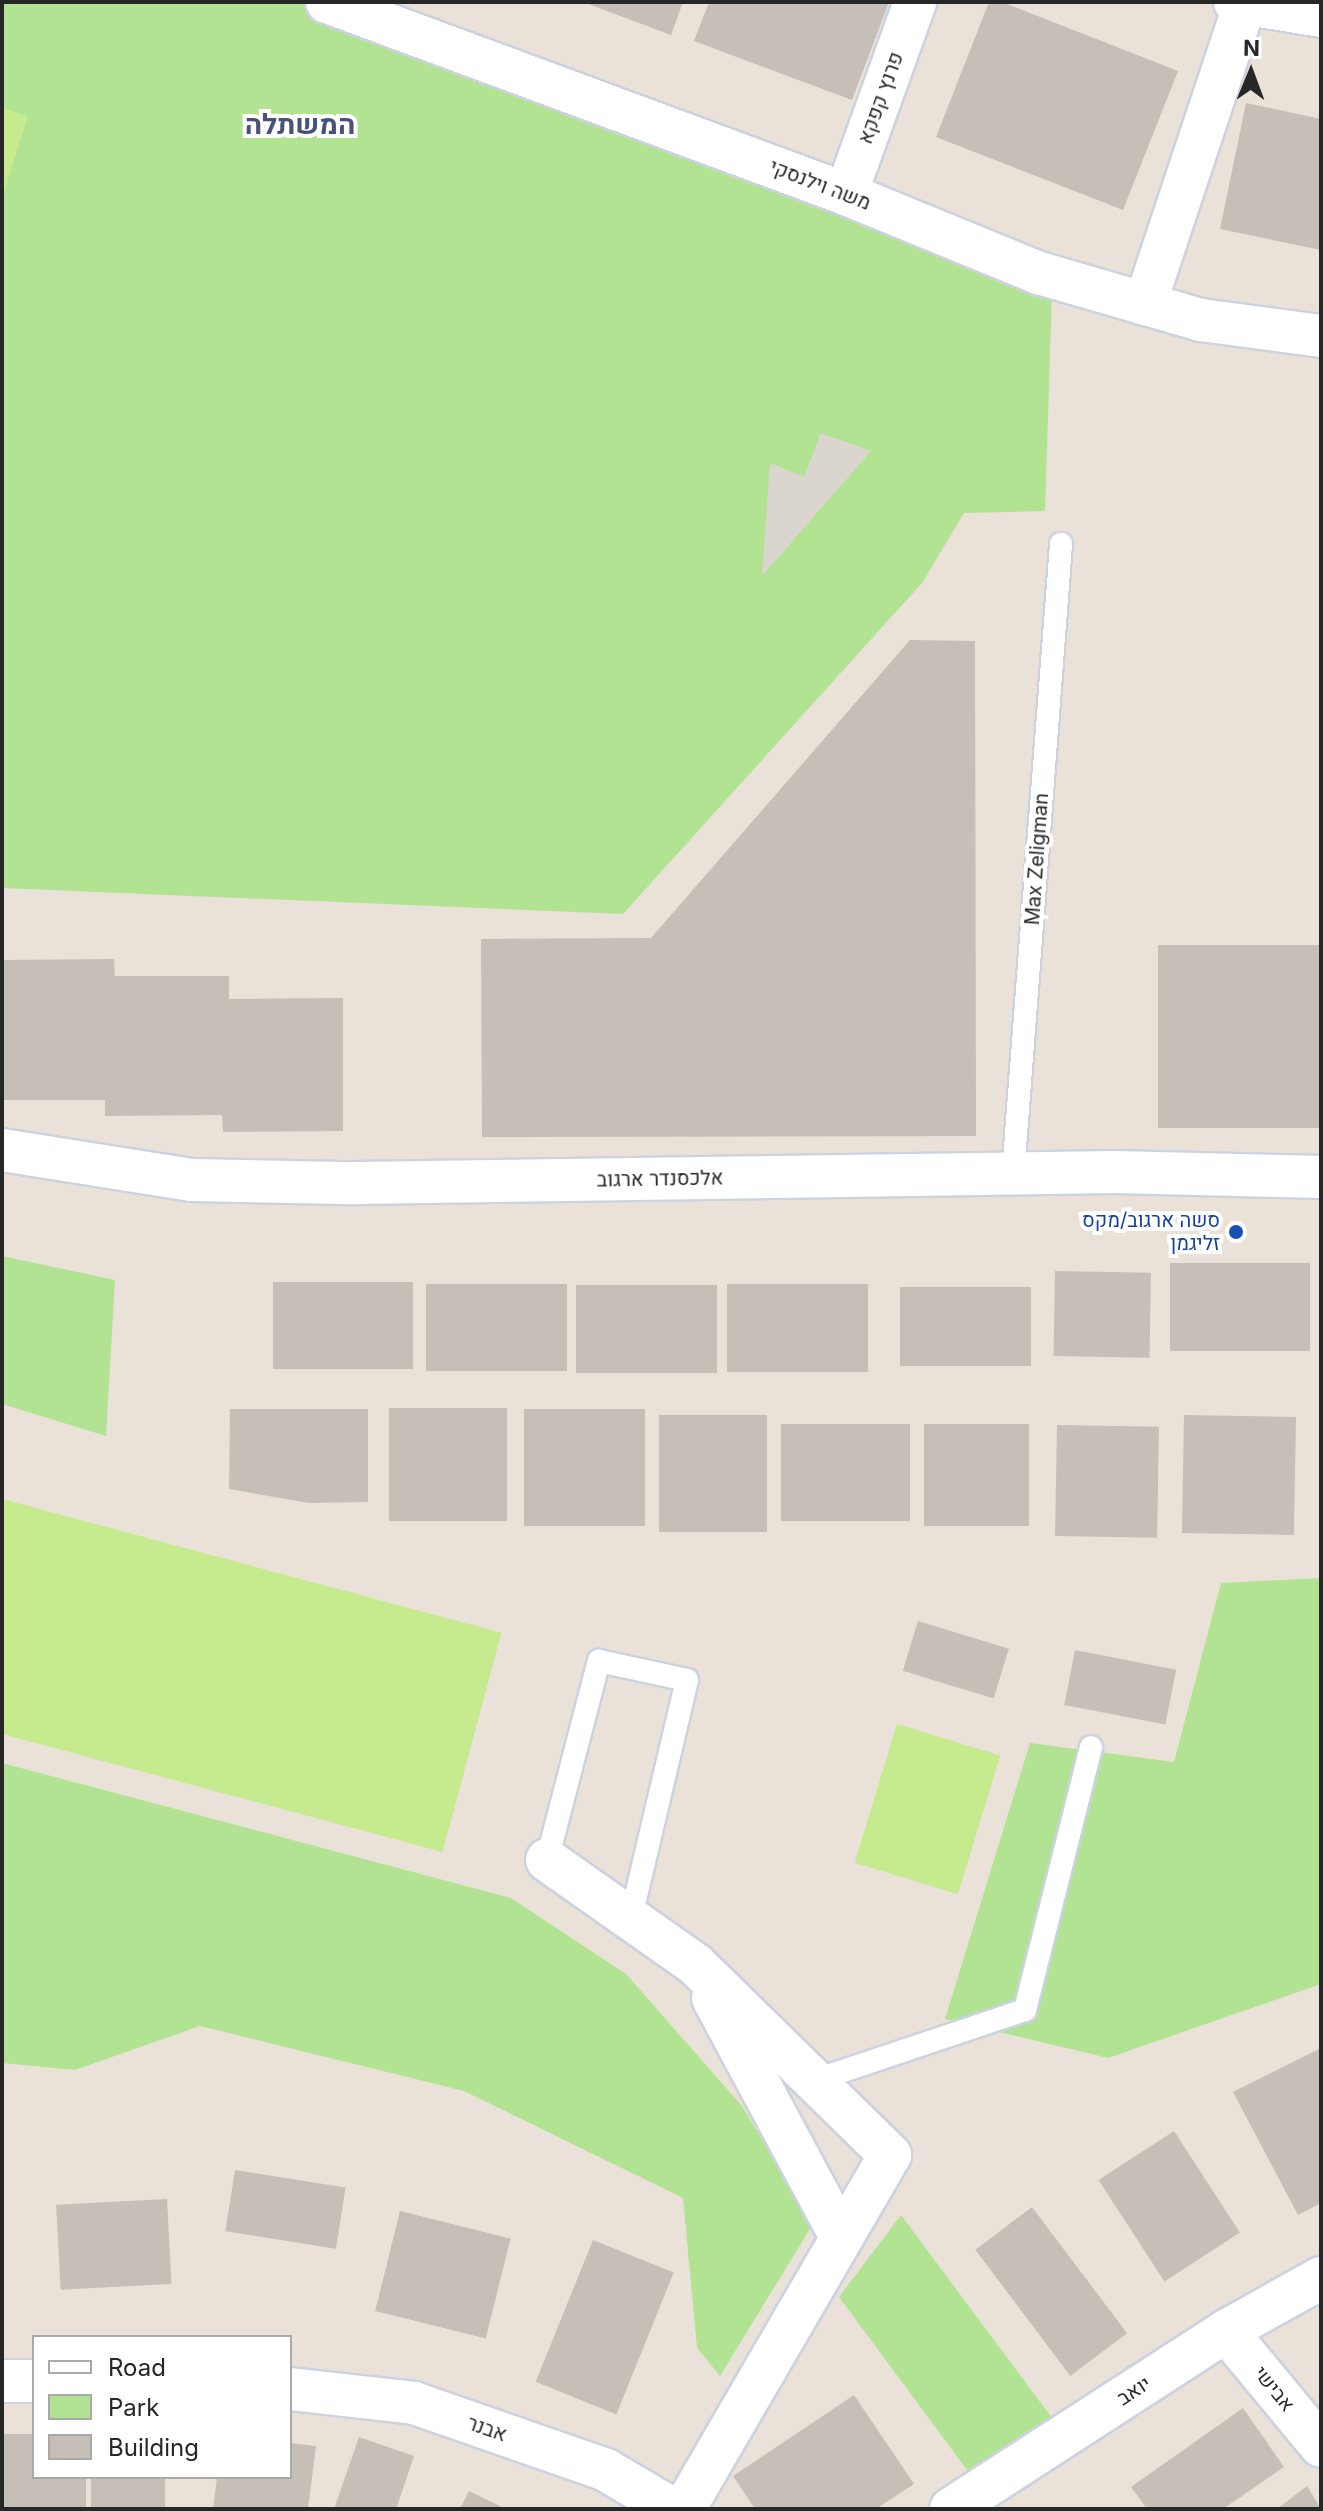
<!DOCTYPE html>
<html>
<head>
<meta charset="utf-8">
<style>
	body { margin:0 }
	#map { position:relative; width:1323px; height:2511px; overflow:hidden; background:#eae2d8; font-family:Inter,Heebo,sans-serif }
	div>[style] { position:absolute }
	.green>* { inset:0; background:#b1e393 }
	.pitch>* { inset:0; background:#c6ea8e; transform-origin:0 0 }
	.plaza>* { inset:0; background:#dbd5cf }
	.building>* { inset:0; background:#c5bfb8; transform-origin:0 0 }
	.roads { filter:drop-shadow(2px 0 #cdd2e1) drop-shadow(-2px 0 #cdd2e1) drop-shadow(0 2px #cdd2e1) drop-shadow(0 -2px #cdd2e1) }
	.lane>* { height:22px; margin:-11px; padding:0 11px; transform-origin:11px; border-radius:11px; background:#fff }
	.street>* { height:42px; margin:-21px; padding:0 21px; transform-origin:21px; border-radius:21px; background:#fff }
	.dots>* { width:22px; height:22px; translate:-50% -50%; box-sizing:border-box; border:4px solid #fff; border-radius:50% }
	span { translate:-50% -50%; white-space:nowrap; text-align:center; line-height:1.15; -webkit-text-stroke:8px #fff; paint-order:stroke }
	.street-label { font-size:20px; color:#272727 }
	.transit-label { font-size:20px; color:#164399 }
	.right { translate:-100% -50%; text-align:right }
	.district-label { font-size:28px; color:#485278; font-weight:700 }
	.frame { position:absolute; inset:0; border:4px solid #272727; pointer-events:none }
	.legend { position:absolute; left:32px; top:2335px; width:260px; height:144px; box-sizing:border-box; background:#fff; border:2px solid #a9a9a9; margin:0; padding:10px 14px; list-style:none; font-size:24px; color:#272727 }
	.legend li { display:flex; align-items:center; gap:16px; height:40px }
	.legend b { width:40px; border:2px solid #a9a9a9 }
	.north { position:absolute; left:1211px; top:32px; width:80px; height:80px; -webkit-text-stroke:6px #fff; paint-order:stroke; rotate:1deg; font-size:22px; font-weight:700; line-height:32px; text-align:center; color:#272727 }
	.north::after { content:''; display:block; margin:auto; width:28px; height:36px; background:#272727; clip-path:polygon(50% 0,100% 100%,50% 72%,0 100%) }
</style>
</head>
<body>
<div id="map">
	<div class="green">
		<div style="clip-path:polygon(2px 2px,307px 2px,1052px 291px,1045px 511px,964px 513px,922px 583px,623px 914px,2px 888px)"></div>
		<div style="clip-path:polygon(2px 1256px,115px 1280px,106px 1436px,2px 1404px)"></div>
		<div style="clip-path:polygon(1321px 1578px,1321px 1984px,1108px 2058px,945px 2019px,1030px 1743px,1174px 1762px,1221px 1583px)"></div>
		<div style="clip-path:polygon(2px 1763px,511px 1898px,626px 1974px,742px 2106px,813px 2224px,720px 2376px,697px 2348px,683px 2198px,464px 2091px,200px 2026px,75px 2070px,2px 2063px)"></div>
		<div style="clip-path:polygon(901px 2215px,1052px 2418px,967px 2470px,839px 2297px)"></div>
	</div>
	<div class="pitch">
		<div style="clip-path:polygon(2px 108px,28px 116px,2px 199px)"></div>
		<div style="left:2px;top:1499px;width:517px;height:227px;rotate:15deg"></div>
		<div style="left:897px;top:1724px;width:108px;height:145px;rotate:17deg"></div>
	</div>
	<div class="plaza">
		<div style="clip-path:polygon(821px 433px,871px 451px,762px 576px,770px 463px,804px 477px)"></div>
	</div>
	<div class="building">
		<div style="clip-path:polygon(583px 2px,683px 2px,671px 35px)"></div>
		<div style="clip-path:polygon(709px 2px,889px 2px,852px 100px,694px 41px)"></div>
		<div style="clip-path:polygon(989px 2px,1002px 2px,1178px 71px,1123px 210px,936px 137px)"></div>
		<div style="clip-path:polygon(1246px 103px,1321px 119px,1321px 250px,1220px 229px)"></div>
		<div style="clip-path:polygon(910px 640px,975px 641px,976px 1136px,482px 1137px,481px 939px,651px 938px)"></div>
		<div style="left:1321px;top:945px;width:183px;height:163px;rotate:90deg"></div>
		<div style="clip-path:polygon(114px 959px,115px 976px,229px 976px,229px 999px,343px 998px,343px 1131px,223px 1132px,222px 1115px,105px 1116px,105px 1100px,2px 1100px,2px 960px)"></div>
		<div style="left:1170px;top:1263px;width:140px;height:88px"></div>
		<div style="left:1055px;top:1271px;width:96px;height:85px;rotate:1deg"></div>
		<div style="left:273px;top:1282px;width:140px;height:87px"></div>
		<div style="left:426px;top:1284px;width:141px;height:87px"></div>
		<div style="left:727px;top:1284px;width:141px;height:88px"></div>
		<div style="left:576px;top:1285px;width:141px;height:88px"></div>
		<div style="left:900px;top:1287px;width:131px;height:79px"></div>
		<div style="left:389px;top:1408px;width:118px;height:113px"></div>
		<div style="clip-path:polygon(230px 1409px,368px 1409px,368px 1502px,309px 1503px,229px 1489px)"></div>
		<div style="left:524px;top:1409px;width:121px;height:117px"></div>
		<div style="left:659px;top:1415px;width:108px;height:117px"></div>
		<div style="left:1184px;top:1415px;width:112px;height:118px;rotate:1deg"></div>
		<div style="left:781px;top:1424px;width:129px;height:97px"></div>
		<div style="left:924px;top:1424px;width:105px;height:102px"></div>
		<div style="left:1057px;top:1425px;width:102px;height:111px;rotate:1deg"></div>
		<div style="left:918px;top:1621px;width:95px;height:52px;rotate:17deg"></div>
		<div style="left:1075px;top:1650px;width:103px;height:56px;rotate:11deg"></div>
		<div style="clip-path:polygon(1321px 2048px,1321px 2203px,1298px 2215px,1233px 2092px)"></div>
		<div style="left:1174px;top:2131px;width:121px;height:90px;rotate:57deg"></div>
		<div style="left:235px;top:2170px;width:112px;height:62px;rotate:9deg"></div>
		<div style="left:167px;top:2199px;width:85px;height:111px;rotate:87deg"></div>
		<div style="left:1032px;top:2207px;width:158px;height:71px;rotate:53deg"></div>
		<div style="left:400px;top:2211px;width:114px;height:103px;rotate:14deg"></div>
		<div style="left:593px;top:2240px;width:87px;height:153px;rotate:22deg"></div>
		<div style="clip-path:polygon(854px 2395px,914px 2484px,876px 2509px,755px 2509px,733px 2476px)"></div>
		<div style="clip-path:polygon(1243px 2408px,1284px 2467px,1223px 2509px,1147px 2509px,1131px 2487px)"></div>
		<div style="clip-path:polygon(2px 2434px,34px 2434px,34px 2477px,86px 2477px,86px 2509px,2px 2509px)"></div>
		<div style="clip-path:polygon(359px 2437px,414px 2456px,396px 2509px,334px 2509px)"></div>
		<div style="clip-path:polygon(290px 2443px,316px 2446px,308px 2509px,213px 2509px,217px 2477px,290px 2477px)"></div>
		<div style="left:91px;top:2477px;width:74px;height:32px"></div>
		<div style="clip-path:polygon(1307px 2486px,1321px 2509px,1277px 2509px)"></div>
		<div style="clip-path:polygon(469px 2491px,506px 2509px,460px 2509px)"></div>
	</div>
	<div class="roads">
		<div class="lane">
			<div style="left:1013px;top:1174px;width:632px;rotate:-85.64deg"></div>
			<div style="left:547px;top:1860px;width:206px;rotate:-75.4deg"></div>
			<div style="left:599px;top:1661px;width:90px;rotate:12.2deg"></div>
			<div style="left:687px;top:1680px;width:248px;rotate:103.3deg"></div>
			<div style="left:816px;top:2080px;width:220px;rotate:-18.5deg"></div>
			<div style="left:1025px;top:2010px;width:271px;rotate:-75.9deg"></div>
		</div>
		<div class="street">
			<div style="left:327px;top:2px;width:553px;rotate:20.3deg"></div>
			<div style="left:846px;top:194px;width:209px;rotate:22.3deg"></div>
			<div style="left:1039px;top:273px;width:169px;rotate:16.2deg"></div>
			<div style="left:1201px;top:320px;width:121px;rotate:7.6deg"></div>
			<div style="left:1235px;top:2px;width:87px;rotate:9.2deg"></div>
			<div style="left:846px;top:194px;width:204px;rotate:-70.2deg"></div>
			<div style="left:1145px;top:304px;width:316px;rotate:-71.6deg"></div>
			<div style="left:2px;top:1150px;width:192px;rotate:9deg"></div>
			<div style="left:192px;top:1180px;width:163px;rotate:1.1deg"></div>
			<div style="left:355px;top:1183px;width:760px;rotate:-0.83deg"></div>
			<div style="left:1115px;top:1172px;width:206px;rotate:1.4deg"></div>
			<div style="left:547px;top:1860px;width:181px;rotate:35.1deg"></div>
			<div style="left:695px;top:1964px;width:273px;rotate:44.4deg"></div>
			<div style="left:890px;top:2155px;width:410px;rotate:120.2deg"></div>
			<div style="left:713px;top:1998px;width:267px;rotate:61.8deg"></div>
			<div style="left:1226px;top:2331px;width:149px;rotate:50.4deg"></div>
			<div style="left:2px;top:2381px;width:32px"></div>
			<div style="left:290px;top:2389px;width:125px;rotate:6.4deg"></div>
			<div style="left:414px;top:2403px;width:203px;rotate:19.2deg"></div>
			<div style="left:606px;top:2470px;width:77px;rotate:30.6deg"></div>
			<div style="left:951px;top:2509px;width:328px;rotate:-32.9deg"></div>
			<div style="left:1226px;top:2331px;width:109px;rotate:-29.2deg"></div>
		</div>
	</div>
	<div class="dots">
		<div style="left:1236px;top:1232px;background:#1a4fb4"></div>
	</div>
	<div class="street-label">
		<span style="left:881px;top:98px;rotate:-70deg">פרנץ קפקא</span>
		<span style="left:820px;top:185px;rotate:21deg">משה וילנסקי</span>
		<span style="left:1037px;top:859px;rotate:-86deg">Max Zeligman</span>
		<span style="left:660px;top:1179px;rotate:-1deg">אלכסנדר ארגוב</span>
		<span style="left:1274px;top:2389px;rotate:51deg">אבישי</span>
		<span style="left:1134px;top:2391px;rotate:-33deg">יואב</span>
		<span style="left:487px;top:2429px;rotate:19deg">אבנר</span>
	</div>
	<div class="transit-label">
		<span class="right" style="left:1220px;top:1232px">סשה ארגוב/מקס<br>זליגמן</span>
	</div>
	<div class="district-label">
		<span style="left:300px;top:124px">המשתלה</span>
	</div>
	<div class="frame"></div>
	<ul class="legend">
	<li><b style="height:10px;background:#fff"></b>Road</li>
	<li><b style="height:22px;background:#b1e393"></b>Park</li>
	<li><b style="height:22px;background:#c5bfb8"></b>Building</li>
	</ul>
	<div class="north">N</div>
</div>
</body>
</html>
